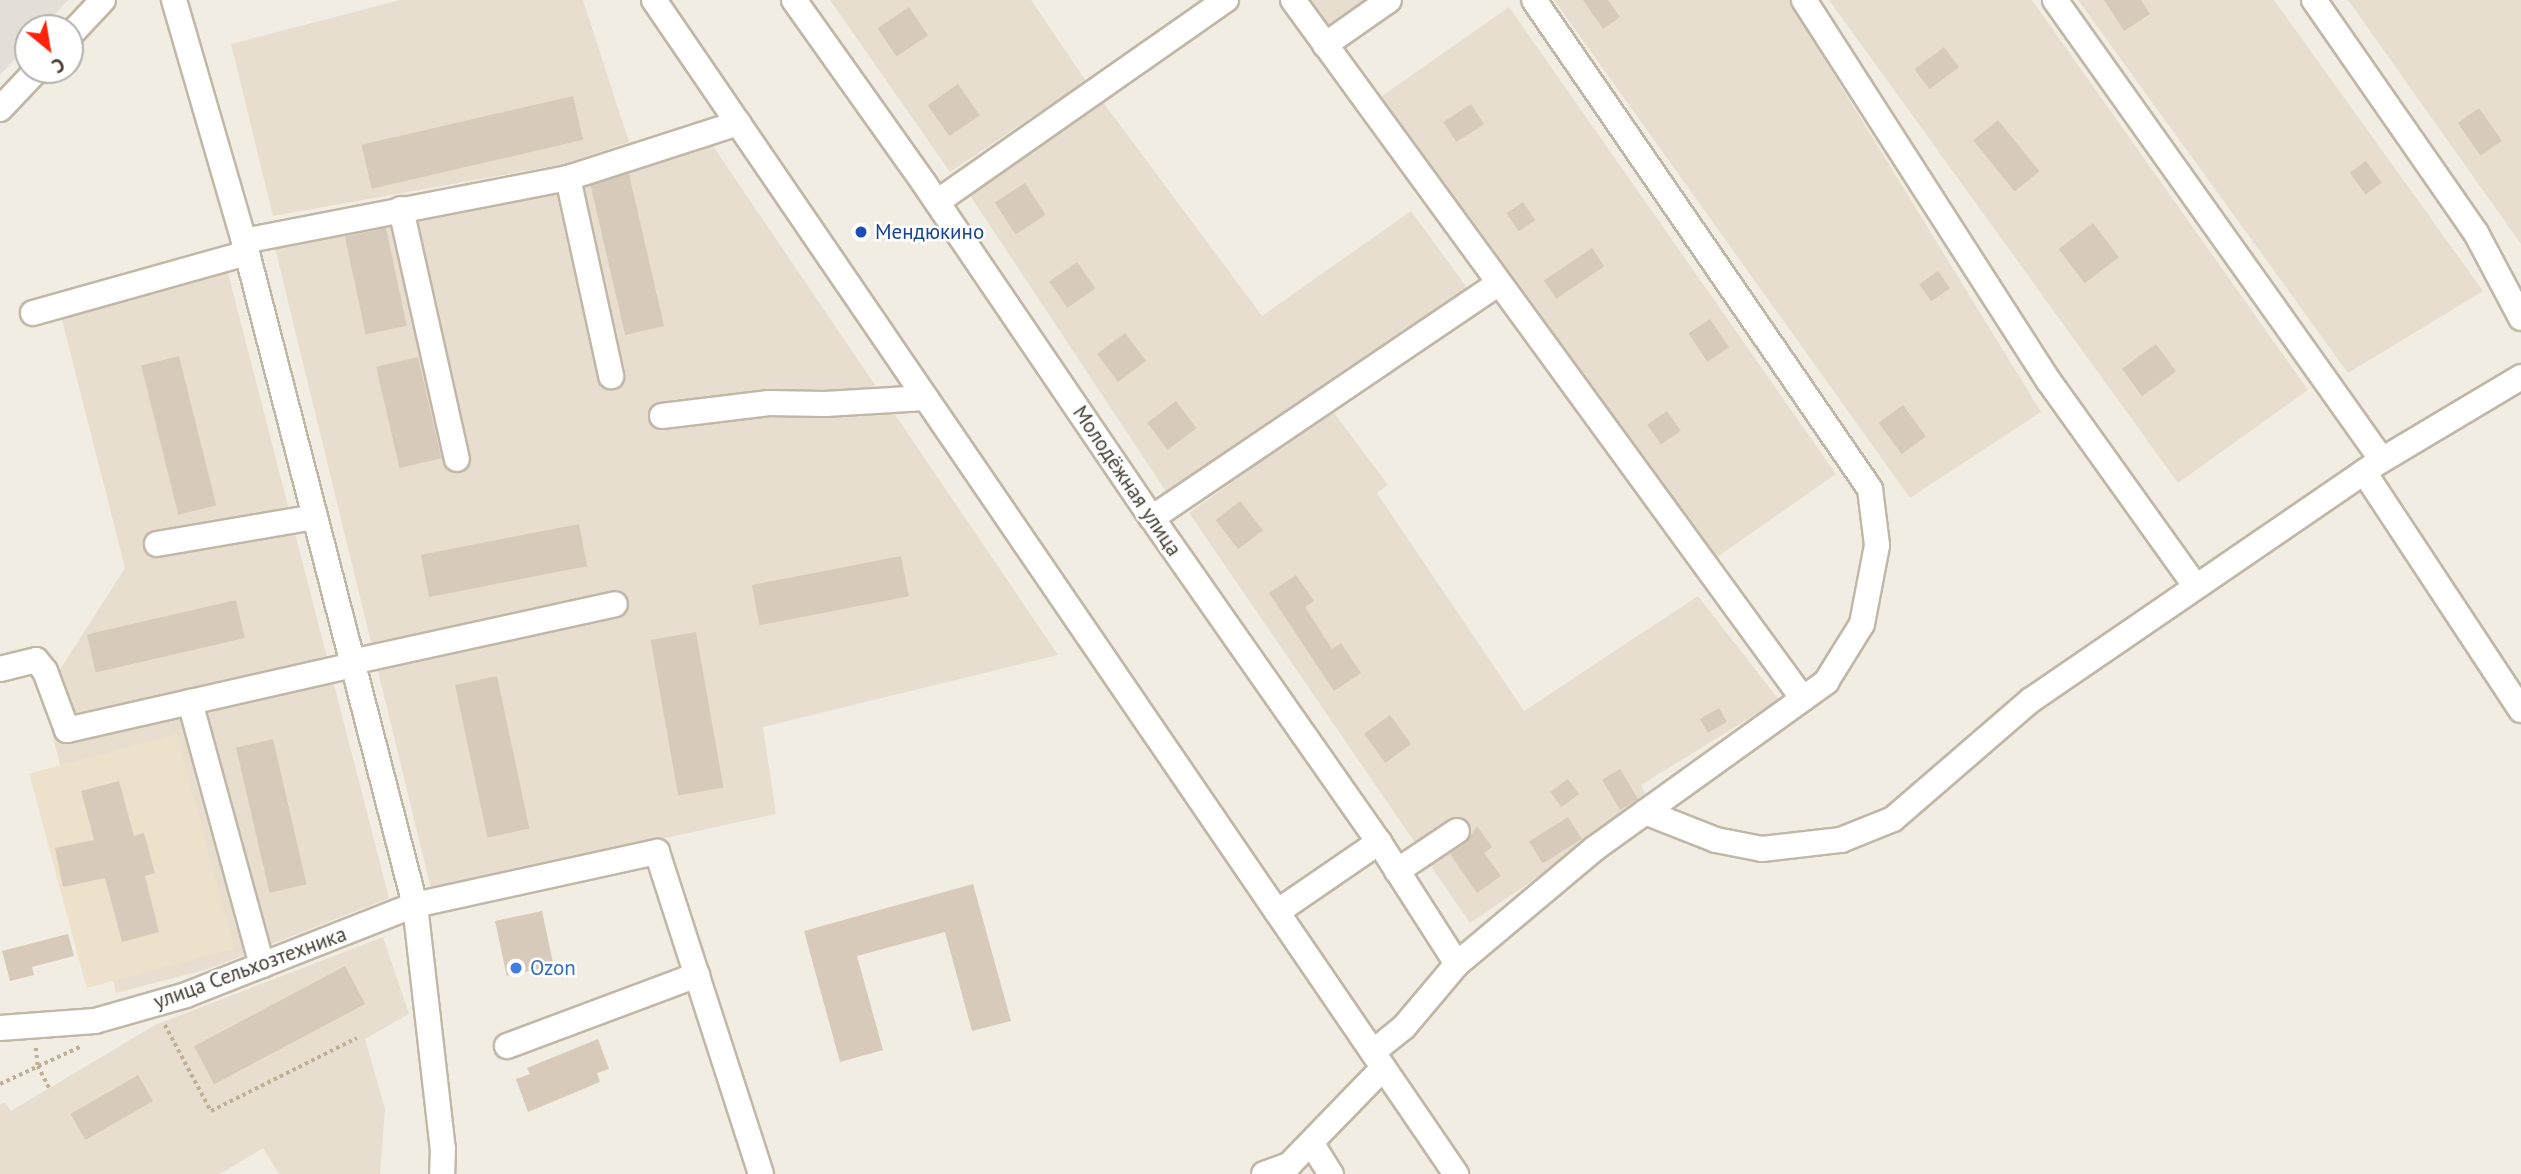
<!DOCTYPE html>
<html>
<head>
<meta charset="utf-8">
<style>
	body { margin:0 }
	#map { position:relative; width:2521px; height:1174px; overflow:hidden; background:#f2ede2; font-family:"PT Sans",sans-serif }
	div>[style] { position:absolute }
	.residential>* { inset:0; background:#e7ded0; transform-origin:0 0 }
	.industrial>* { inset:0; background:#e4ded8 }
	.education>* { inset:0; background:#ede1cb; transform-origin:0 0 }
	.building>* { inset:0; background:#d8caba; transform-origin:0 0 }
	.path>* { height:3.5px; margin-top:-1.75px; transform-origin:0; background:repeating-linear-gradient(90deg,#c1af95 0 3.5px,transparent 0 7px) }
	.roads { filter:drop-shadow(2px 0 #c1b7a7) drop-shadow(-2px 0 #c1b7a7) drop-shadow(0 2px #c1b7a7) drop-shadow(0 -2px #c1b7a7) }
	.minor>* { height:24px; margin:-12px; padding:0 12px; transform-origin:12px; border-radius:12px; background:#fff }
	.dots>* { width:19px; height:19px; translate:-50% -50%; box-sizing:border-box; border:4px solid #fff; border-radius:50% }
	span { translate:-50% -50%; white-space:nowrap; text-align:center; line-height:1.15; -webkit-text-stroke:5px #fff; paint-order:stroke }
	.transit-label { font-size:21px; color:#164399 }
	.left { translate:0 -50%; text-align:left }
	.street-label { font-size:21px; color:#443c32 }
	.shop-label { font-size:21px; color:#366cbe }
	.north { position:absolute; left:14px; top:14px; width:70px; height:70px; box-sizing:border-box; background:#fff; border:2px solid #b4b1ad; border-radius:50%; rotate:150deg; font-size:19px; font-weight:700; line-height:28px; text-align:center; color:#443c32 }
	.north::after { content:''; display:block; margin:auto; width:24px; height:32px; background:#ff220d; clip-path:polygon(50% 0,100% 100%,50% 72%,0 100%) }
</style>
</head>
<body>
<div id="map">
	<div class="residential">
		<div style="clip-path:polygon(400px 0,583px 0,629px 142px,564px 164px,273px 216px,231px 44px)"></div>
		<div style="clip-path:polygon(830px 0,1031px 0,1086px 81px,950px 172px)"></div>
		<div style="clip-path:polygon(1307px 0,1373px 0,1328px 30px)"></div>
		<div style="clip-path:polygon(1554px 0,1788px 0,2041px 412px,1910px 498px)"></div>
		<div style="clip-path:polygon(1829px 0,2032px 0,2308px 390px,2178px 483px)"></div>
		<div style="clip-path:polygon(2078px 0,2274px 0,2483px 291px,2348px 373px)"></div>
		<div style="clip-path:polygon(2348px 0,2521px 0,2521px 244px)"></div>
		<div style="left:1509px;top:7px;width:570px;height:159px;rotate:55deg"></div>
		<div style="clip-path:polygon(1103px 102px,1262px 316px,1411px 211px,1470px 292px,1167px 493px,969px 194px)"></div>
		<div style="clip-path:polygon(711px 143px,1058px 655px,763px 727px,776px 814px,431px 889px,274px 244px)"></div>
		<div style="clip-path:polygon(227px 269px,389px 898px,208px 969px,116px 993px,43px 696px,125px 568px,61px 316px)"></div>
		<div style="clip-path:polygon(1332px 410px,1388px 485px,1377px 493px,1524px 711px,1698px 596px,1779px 700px,1641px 785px,1649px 802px,1470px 923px,1189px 513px)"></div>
		<div style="clip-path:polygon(383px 937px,409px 1014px,365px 1039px,385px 1109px,380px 1174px,279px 1174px,263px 1148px,220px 1174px,0 1174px,0 1105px,4px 1102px,11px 1111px,155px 1025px)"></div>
	</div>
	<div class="industrial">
		<div style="clip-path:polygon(0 0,68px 0,42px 28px,28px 28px,28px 44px,0 75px)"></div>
	</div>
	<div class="education">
		<div style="left:177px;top:734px;width:222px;height:153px;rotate:75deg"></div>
	</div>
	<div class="building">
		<div style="clip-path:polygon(1583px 0,1608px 0,1620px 17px,1603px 29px)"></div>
		<div style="clip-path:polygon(2104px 0,2141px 0,2150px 14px,2124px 31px)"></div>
		<div style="left:909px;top:7px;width:34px;height:38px;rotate:56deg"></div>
		<div style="left:1944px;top:47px;width:25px;height:37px;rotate:53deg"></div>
		<div style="left:958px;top:84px;width:38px;height:37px;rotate:55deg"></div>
		<div style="left:573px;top:96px;width:45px;height:217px;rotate:77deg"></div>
		<div style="left:1471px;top:104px;width:24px;height:33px;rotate:57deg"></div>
		<div style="left:2479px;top:108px;width:40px;height:26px;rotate:55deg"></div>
		<div style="left:1998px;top:120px;width:66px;height:32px;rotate:51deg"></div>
		<div style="left:2366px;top:161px;width:27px;height:20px;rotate:54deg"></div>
		<div style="left:629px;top:174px;width:156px;height:40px;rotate:77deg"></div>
		<div style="left:1025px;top:183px;width:38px;height:36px;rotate:57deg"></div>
		<div style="left:1523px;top:202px;width:22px;height:20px;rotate:56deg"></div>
		<div style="left:2093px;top:223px;width:43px;height:43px;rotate:53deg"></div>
		<div style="left:386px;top:228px;width:100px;height:42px;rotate:78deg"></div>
		<div style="left:1592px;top:248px;width:22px;height:58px;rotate:56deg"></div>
		<div style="left:1077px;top:262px;width:32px;height:34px;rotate:55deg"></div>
		<div style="left:1938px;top:271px;width:21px;height:23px;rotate:55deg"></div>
		<div style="left:1710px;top:319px;width:34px;height:26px;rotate:56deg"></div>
		<div style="left:1125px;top:333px;width:35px;height:35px;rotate:53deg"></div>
		<div style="left:2156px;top:344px;width:34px;height:42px;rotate:54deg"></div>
		<div style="left:179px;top:356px;width:154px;height:39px;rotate:76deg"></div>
		<div style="left:418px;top:357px;width:104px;height:43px;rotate:77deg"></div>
		<div style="left:1176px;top:401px;width:34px;height:36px;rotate:53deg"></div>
		<div style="left:1903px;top:405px;width:39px;height:30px;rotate:54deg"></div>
		<div style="left:1667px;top:411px;width:24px;height:24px;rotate:55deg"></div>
		<div style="left:1240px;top:501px;width:37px;height:31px;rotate:52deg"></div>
		<div style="left:579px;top:524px;width:43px;height:161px;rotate:79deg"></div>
		<div style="left:901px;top:556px;width:41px;height:152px;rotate:79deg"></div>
		<div style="clip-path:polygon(1296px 575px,1314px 601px,1305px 607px,1332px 649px,1341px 643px,1361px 673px,1334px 691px,1269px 593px)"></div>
		<div style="left:236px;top:600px;width:39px;height:153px;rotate:77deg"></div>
		<div style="left:696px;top:632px;width:158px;height:46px;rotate:80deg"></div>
		<div style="left:497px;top:676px;width:156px;height:43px;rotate:78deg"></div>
		<div style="left:1719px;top:708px;width:16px;height:22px;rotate:60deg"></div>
		<div style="left:1390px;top:715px;width:36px;height:32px;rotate:54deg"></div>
		<div style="left:273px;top:739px;width:149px;height:38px;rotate:77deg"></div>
		<div style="left:1620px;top:769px;width:35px;height:21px;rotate:59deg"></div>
		<div style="left:1568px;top:779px;width:19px;height:22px;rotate:54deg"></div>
		<div style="clip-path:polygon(119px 781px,134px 836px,144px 833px,155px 873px,145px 876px,159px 932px,122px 942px,105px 878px,63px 887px,55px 848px,94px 840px,81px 791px)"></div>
		<div style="left:1568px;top:817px;width:26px;height:46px;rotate:58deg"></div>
		<div style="clip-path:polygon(1477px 826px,1492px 847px,1484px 853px,1501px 876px,1477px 893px,1450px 854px,1466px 843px)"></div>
		<div style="clip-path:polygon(973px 884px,1011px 1021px,972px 1031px,945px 932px,857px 956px,883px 1050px,840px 1062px,804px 931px)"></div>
		<div style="left:542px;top:911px;width:56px;height:48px;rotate:78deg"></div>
		<div style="clip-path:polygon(68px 934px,74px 956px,32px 967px,34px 975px,10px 981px,2px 951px)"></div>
		<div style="left:345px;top:966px;width:43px;height:171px;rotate:62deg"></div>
		<div style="clip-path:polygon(598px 1039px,609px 1069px,597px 1073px,600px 1082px,528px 1112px,516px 1079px,530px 1074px,527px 1068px)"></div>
		<div style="left:138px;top:1075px;width:30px;height:78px;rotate:60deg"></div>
	</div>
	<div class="path">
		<div style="left:165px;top:1025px;width:98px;rotate:61.9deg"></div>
		<div style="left:211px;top:1111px;width:163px;rotate:-26.6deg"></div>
		<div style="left:36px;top:1048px;width:18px;rotate:84deg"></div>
		<div style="left:38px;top:1066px;width:25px;rotate:63deg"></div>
		<div style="left:0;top:1084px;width:90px;rotate:-24.9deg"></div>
	</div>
	<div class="roads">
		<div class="minor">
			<div style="left:174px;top:0;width:251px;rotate:73.8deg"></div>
			<div style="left:244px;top:241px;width:686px;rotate:75.56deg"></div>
			<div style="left:415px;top:905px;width:246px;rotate:83.5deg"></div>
			<div style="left:443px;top:1149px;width:25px;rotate:92deg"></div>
			<div style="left:654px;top:0;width:1422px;rotate:55.66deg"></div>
			<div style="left:794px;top:0;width:224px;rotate:54.6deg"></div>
			<div style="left:924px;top:183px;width:405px;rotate:55.8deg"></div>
			<div style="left:1152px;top:518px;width:396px;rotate:55deg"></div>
			<div style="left:1379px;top:842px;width:145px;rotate:57.4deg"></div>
			<div style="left:1293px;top:0;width:865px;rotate:53.88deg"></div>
			<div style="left:1804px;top:0;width:452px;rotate:57.3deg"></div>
			<div style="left:2048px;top:380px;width:252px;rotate:54.4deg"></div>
			<div style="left:2055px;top:0;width:564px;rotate:54.59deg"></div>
			<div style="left:2314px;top:0;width:284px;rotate:55.2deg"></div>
			<div style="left:2476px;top:233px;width:96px;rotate:62.1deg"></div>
			<div style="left:70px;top:35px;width:48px;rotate:-46.7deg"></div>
			<div style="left:1325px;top:45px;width:78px;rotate:-35.1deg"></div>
			<div style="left:0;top:109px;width:54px;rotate:-46.5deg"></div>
			<div style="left:568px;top:178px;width:203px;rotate:77.7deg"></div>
			<div style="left:937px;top:202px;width:353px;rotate:-35deg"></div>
			<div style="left:401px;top:209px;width:256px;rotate:77.4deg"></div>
			<div style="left:244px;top:241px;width:330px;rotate:-11deg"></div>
			<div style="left:568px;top:178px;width:179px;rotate:-17.9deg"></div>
			<div style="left:33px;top:313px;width:222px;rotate:-15.7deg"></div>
			<div style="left:662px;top:416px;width:108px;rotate:-6.9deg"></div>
			<div style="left:769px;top:403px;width:56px;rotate:1deg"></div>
			<div style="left:825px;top:404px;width:101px;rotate:-3.4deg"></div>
			<div style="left:2364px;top:472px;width:285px;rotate:56.6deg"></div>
			<div style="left:1152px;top:518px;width:419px;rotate:-34.1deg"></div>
			<div style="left:157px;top:544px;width:160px;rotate:-9.7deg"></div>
			<div style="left:352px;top:662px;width:269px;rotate:-12.4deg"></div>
			<div style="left:0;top:669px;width:37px;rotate:-14deg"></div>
			<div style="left:36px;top:660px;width:14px;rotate:51deg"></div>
			<div style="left:45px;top:671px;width:63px;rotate:69.6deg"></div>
			<div style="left:67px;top:730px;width:293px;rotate:-12.8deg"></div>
			<div style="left:190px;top:702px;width:273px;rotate:74.7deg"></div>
			<div style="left:1645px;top:812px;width:76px;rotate:21.5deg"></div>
			<div style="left:1716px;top:840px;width:47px;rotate:11.1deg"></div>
			<div style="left:1762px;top:849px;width:80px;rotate:-6.5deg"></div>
			<div style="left:1841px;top:840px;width:56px;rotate:-22deg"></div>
			<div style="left:1893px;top:819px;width:182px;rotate:-40.8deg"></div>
			<div style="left:2031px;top:700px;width:425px;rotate:-34.4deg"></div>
			<div style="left:2382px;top:460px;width:162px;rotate:-30.8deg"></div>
			<div style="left:1397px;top:871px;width:72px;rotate:-33.7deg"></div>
			<div style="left:1277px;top:912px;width:124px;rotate:-34.5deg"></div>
			<div style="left:0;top:1028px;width:95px;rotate:-4.2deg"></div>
			<div style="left:95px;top:1021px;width:95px;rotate:-15.9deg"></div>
			<div style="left:186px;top:995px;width:246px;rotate:-21.5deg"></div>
			<div style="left:415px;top:905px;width:248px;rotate:-12.4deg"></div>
			<div style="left:657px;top:852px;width:338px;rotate:72.1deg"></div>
			<div style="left:507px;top:1046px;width:203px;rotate:-20.5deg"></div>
			<div style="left:1373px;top:1052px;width:40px;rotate:-39deg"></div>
			<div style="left:1404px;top:1027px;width:82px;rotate:-49.9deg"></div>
			<div style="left:1457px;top:964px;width:179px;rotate:-40deg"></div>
			<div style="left:1594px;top:849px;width:286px;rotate:-35.7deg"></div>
			<div style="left:1826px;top:682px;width:68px;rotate:-58.2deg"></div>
			<div style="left:1862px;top:624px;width:80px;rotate:-79.2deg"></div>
			<div style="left:1877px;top:545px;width:56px;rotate:-97.1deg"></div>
			<div style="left:1870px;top:489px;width:593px;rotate:-124.49deg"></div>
			<div style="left:1312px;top:1144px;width:36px;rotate:58deg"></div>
			<div style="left:1264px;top:1174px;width:27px;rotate:-20deg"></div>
			<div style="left:1289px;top:1165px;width:135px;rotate:-45.9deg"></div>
		</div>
	</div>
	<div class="dots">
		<div style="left:861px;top:232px;background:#1a4fb4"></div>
		<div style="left:516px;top:968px;background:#3f7fe0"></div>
	</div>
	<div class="transit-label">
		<span class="left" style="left:875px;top:232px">Мендюкино</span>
	</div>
	<div class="street-label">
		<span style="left:1127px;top:481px;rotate:56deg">Молодёжная улица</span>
		<span style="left:250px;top:968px;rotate:-20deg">улица Сельхозтехника</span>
	</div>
	<div class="shop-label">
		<span class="left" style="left:530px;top:968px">Ozon</span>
	</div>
	<div class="north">С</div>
</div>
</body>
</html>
